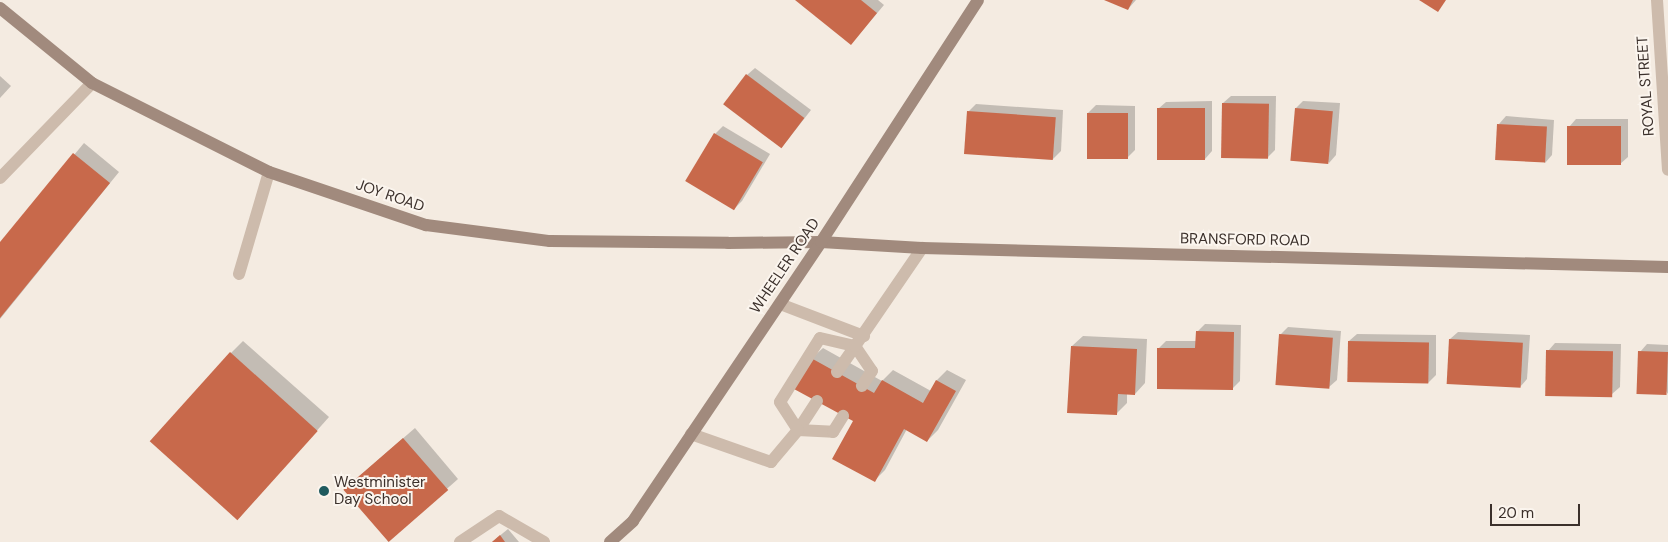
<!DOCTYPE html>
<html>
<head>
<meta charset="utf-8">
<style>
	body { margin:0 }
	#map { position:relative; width:1668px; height:542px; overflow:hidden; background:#f4ebe1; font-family:"DM Sans",sans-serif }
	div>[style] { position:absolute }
	.shadow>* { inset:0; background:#0003 }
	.building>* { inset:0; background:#c8694b; transform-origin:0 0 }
	.lane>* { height:12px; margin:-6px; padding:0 6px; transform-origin:6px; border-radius:6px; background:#cdbbac }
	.street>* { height:12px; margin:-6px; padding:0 6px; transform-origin:6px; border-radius:6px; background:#cdbbac }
	.secondary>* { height:12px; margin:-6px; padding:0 6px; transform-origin:6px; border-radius:6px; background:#a18a7d }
	.dots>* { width:14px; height:14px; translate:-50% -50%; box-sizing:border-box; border:2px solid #fbf5ee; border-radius:50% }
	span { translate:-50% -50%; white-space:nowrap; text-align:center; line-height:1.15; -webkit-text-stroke:4px #fbf5ee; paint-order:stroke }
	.street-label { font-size:15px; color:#3b302b }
	.poi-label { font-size:15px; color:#3b302b }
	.left { translate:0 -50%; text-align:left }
	.scale { position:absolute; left:1490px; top:504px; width:90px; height:22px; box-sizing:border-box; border:2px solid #3b302b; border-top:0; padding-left:6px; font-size:15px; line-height:18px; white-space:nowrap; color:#3b302b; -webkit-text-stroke:4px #fbf5ee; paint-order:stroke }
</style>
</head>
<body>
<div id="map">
	<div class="shadow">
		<div style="clip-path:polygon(798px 0,878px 0,884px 5px,851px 44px)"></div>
		<div style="clip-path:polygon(1107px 0,1136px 0,1128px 9px)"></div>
		<div style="clip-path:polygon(755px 68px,811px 110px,782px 147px,747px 75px)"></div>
		<div style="clip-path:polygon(0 76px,11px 86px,0 98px)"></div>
		<div style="clip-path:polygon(1231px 96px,1276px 96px,1275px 150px,1267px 158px,1223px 103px)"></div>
		<div style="clip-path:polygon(1212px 101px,1212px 151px,1205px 159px,1158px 109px,1166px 102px)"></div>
		<div style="clip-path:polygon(1303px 101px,1340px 103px,1336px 155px,1329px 163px,1296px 108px)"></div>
		<div style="clip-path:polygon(976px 104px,1063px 110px,1061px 151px,1053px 159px,968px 112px)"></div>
		<div style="clip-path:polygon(1096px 105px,1135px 106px,1135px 150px,1127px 158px,1088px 113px)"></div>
		<div style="clip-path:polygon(1506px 116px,1554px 120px,1552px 155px,1545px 163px,1499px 124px)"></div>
		<div style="clip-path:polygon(1576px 119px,1628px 119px,1628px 157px,1620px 164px,1569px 127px)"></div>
		<div style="clip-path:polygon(723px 126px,770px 154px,742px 201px,734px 209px,687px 180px,715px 134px)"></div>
		<div style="clip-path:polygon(84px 143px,119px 172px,0 319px,0 244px)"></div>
		<div style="clip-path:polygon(1205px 324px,1241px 325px,1240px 381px,1232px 389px,1158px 349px,1166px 341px,1197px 341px,1197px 332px)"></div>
		<div style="clip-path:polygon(1288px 327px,1341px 331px,1337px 380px,1329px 387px,1280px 335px)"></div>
		<div style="clip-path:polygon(1458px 332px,1530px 335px,1527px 379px,1520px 387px,1450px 339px)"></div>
		<div style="clip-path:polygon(1357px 334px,1436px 335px,1436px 375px,1428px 383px,1349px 341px)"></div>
		<div style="clip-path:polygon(1083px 336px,1147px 339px,1145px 383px,1135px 394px,1127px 393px,1127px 403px,1116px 414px,1072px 346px)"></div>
		<div style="clip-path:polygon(243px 341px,329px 417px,239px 518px,231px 353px)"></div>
		<div style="clip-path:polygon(1555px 343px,1621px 344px,1620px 387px,1612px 394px,1548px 351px)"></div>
		<div style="clip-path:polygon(1647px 344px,1668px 345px,1668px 394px,1640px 352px)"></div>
		<div style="clip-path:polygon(823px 348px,882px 381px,893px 370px,931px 391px,937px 380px,947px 370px,966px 380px,938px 430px,927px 441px,907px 429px,885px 470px,874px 481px,855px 421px,812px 358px)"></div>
		<div style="clip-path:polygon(415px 428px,458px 479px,388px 541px,356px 479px)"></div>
		<div style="clip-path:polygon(508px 529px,519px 542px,492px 542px)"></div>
	</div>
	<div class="building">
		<div style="clip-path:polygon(795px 0,861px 0,877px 13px,851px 45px)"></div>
		<div style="clip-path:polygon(1104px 0,1133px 0,1128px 10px)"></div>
		<div style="clip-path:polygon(1419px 0,1446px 0,1438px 12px)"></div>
		<div style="left:746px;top:74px;width:73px;height:38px;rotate:37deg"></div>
		<div style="left:1222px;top:103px;width:47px;height:55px;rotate:1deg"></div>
		<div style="left:1205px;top:108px;width:52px;height:48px;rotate:90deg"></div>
		<div style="left:1295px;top:108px;width:38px;height:53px;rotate:5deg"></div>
		<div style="left:967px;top:111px;width:89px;height:43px;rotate:4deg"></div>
		<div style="left:1087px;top:113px;width:41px;height:46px"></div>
		<div style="left:1497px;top:124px;width:50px;height:36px;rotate:3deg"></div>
		<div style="left:1567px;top:126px;width:54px;height:39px"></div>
		<div style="left:714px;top:133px;width:57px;height:56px;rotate:31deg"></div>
		<div style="clip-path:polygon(73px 153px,110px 183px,0 318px,0 242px)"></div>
		<div style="clip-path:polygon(1196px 331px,1234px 332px,1233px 390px,1157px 389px,1157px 348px,1195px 348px)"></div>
		<div style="left:1279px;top:334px;width:54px;height:51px;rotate:4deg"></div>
		<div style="left:1449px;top:339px;width:74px;height:45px;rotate:3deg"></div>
		<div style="left:1348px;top:341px;width:81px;height:41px;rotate:1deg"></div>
		<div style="clip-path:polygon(1071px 346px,1137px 349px,1135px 395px,1118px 394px,1117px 415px,1067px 413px)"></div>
		<div style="left:1546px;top:350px;width:67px;height:46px;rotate:1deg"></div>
		<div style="left:1638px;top:351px;width:30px;height:43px;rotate:2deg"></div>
		<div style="left:230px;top:352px;width:118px;height:120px;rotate:42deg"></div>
		<div style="clip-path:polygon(811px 358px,874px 393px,882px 380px,923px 403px,936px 380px,956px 391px,927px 442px,904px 429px,875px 482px,832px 459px,853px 421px,794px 389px)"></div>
		<div style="left:403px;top:438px;width:69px;height:79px;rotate:49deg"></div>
		<div style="clip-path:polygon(500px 535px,505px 542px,492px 542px)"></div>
	</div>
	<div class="lane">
		<div style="left:239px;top:274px;width:106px;rotate:-73.6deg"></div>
		<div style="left:780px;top:304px;width:90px;rotate:20.9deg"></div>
		<div style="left:837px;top:372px;width:32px;rotate:-55deg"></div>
		<div style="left:855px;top:346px;width:30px;rotate:56deg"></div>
		<div style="left:872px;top:371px;width:18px;rotate:124deg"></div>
		<div style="left:817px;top:401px;width:35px;rotate:123deg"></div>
		<div style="left:798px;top:430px;width:35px;rotate:3deg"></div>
		<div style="left:833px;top:432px;width:19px;rotate:-58deg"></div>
		<div style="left:691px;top:434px;width:85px;rotate:19.3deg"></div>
		<div style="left:771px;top:462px;width:42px;rotate:-49.8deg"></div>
		<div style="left:798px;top:430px;width:33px;rotate:-123deg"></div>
		<div style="left:780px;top:402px;width:75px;rotate:-58deg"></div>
		<div style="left:820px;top:338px;width:36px;rotate:13deg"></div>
		<div style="left:855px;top:346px;width:119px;rotate:-55.6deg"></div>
		<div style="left:460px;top:542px;width:47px;rotate:-33.7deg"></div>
		<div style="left:499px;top:516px;width:52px;rotate:30deg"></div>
	</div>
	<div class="street">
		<div style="left:1657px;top:0;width:170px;rotate:86.3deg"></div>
		<div style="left:0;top:178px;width:132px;rotate:-45.9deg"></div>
	</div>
	<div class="secondary">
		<div style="left:0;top:8px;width:119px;rotate:39.2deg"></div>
		<div style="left:92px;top:83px;width:198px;rotate:26.7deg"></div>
		<div style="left:269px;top:172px;width:166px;rotate:18.7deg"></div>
		<div style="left:426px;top:225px;width:125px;rotate:7.4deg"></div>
		<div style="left:550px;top:241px;width:178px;rotate:0.6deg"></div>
		<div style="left:728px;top:243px;width:93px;rotate:-0.6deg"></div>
		<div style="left:821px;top:242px;width:101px;rotate:3.4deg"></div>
		<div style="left:922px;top:248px;width:746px;rotate:1.46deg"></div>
		<div style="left:610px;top:542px;width:31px;rotate:-42deg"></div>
		<div style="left:633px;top:521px;width:336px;rotate:-56deg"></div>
		<div style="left:821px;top:242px;width:288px;rotate:-57deg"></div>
	</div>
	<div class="dots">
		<div style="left:324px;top:491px;background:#1f5a5e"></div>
	</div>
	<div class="street-label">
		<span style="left:1646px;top:86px;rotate:-94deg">ROYAL STREET</span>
		<span style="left:390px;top:196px;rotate:19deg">JOY ROAD</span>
		<span style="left:1245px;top:240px;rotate:1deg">BRANSFORD ROAD</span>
		<span style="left:785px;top:266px;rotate:-56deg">WHEELER ROAD</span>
	</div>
	<div class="poi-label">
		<span class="left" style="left:334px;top:491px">Westminister<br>Day School</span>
	</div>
	<div class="scale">20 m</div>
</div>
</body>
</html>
